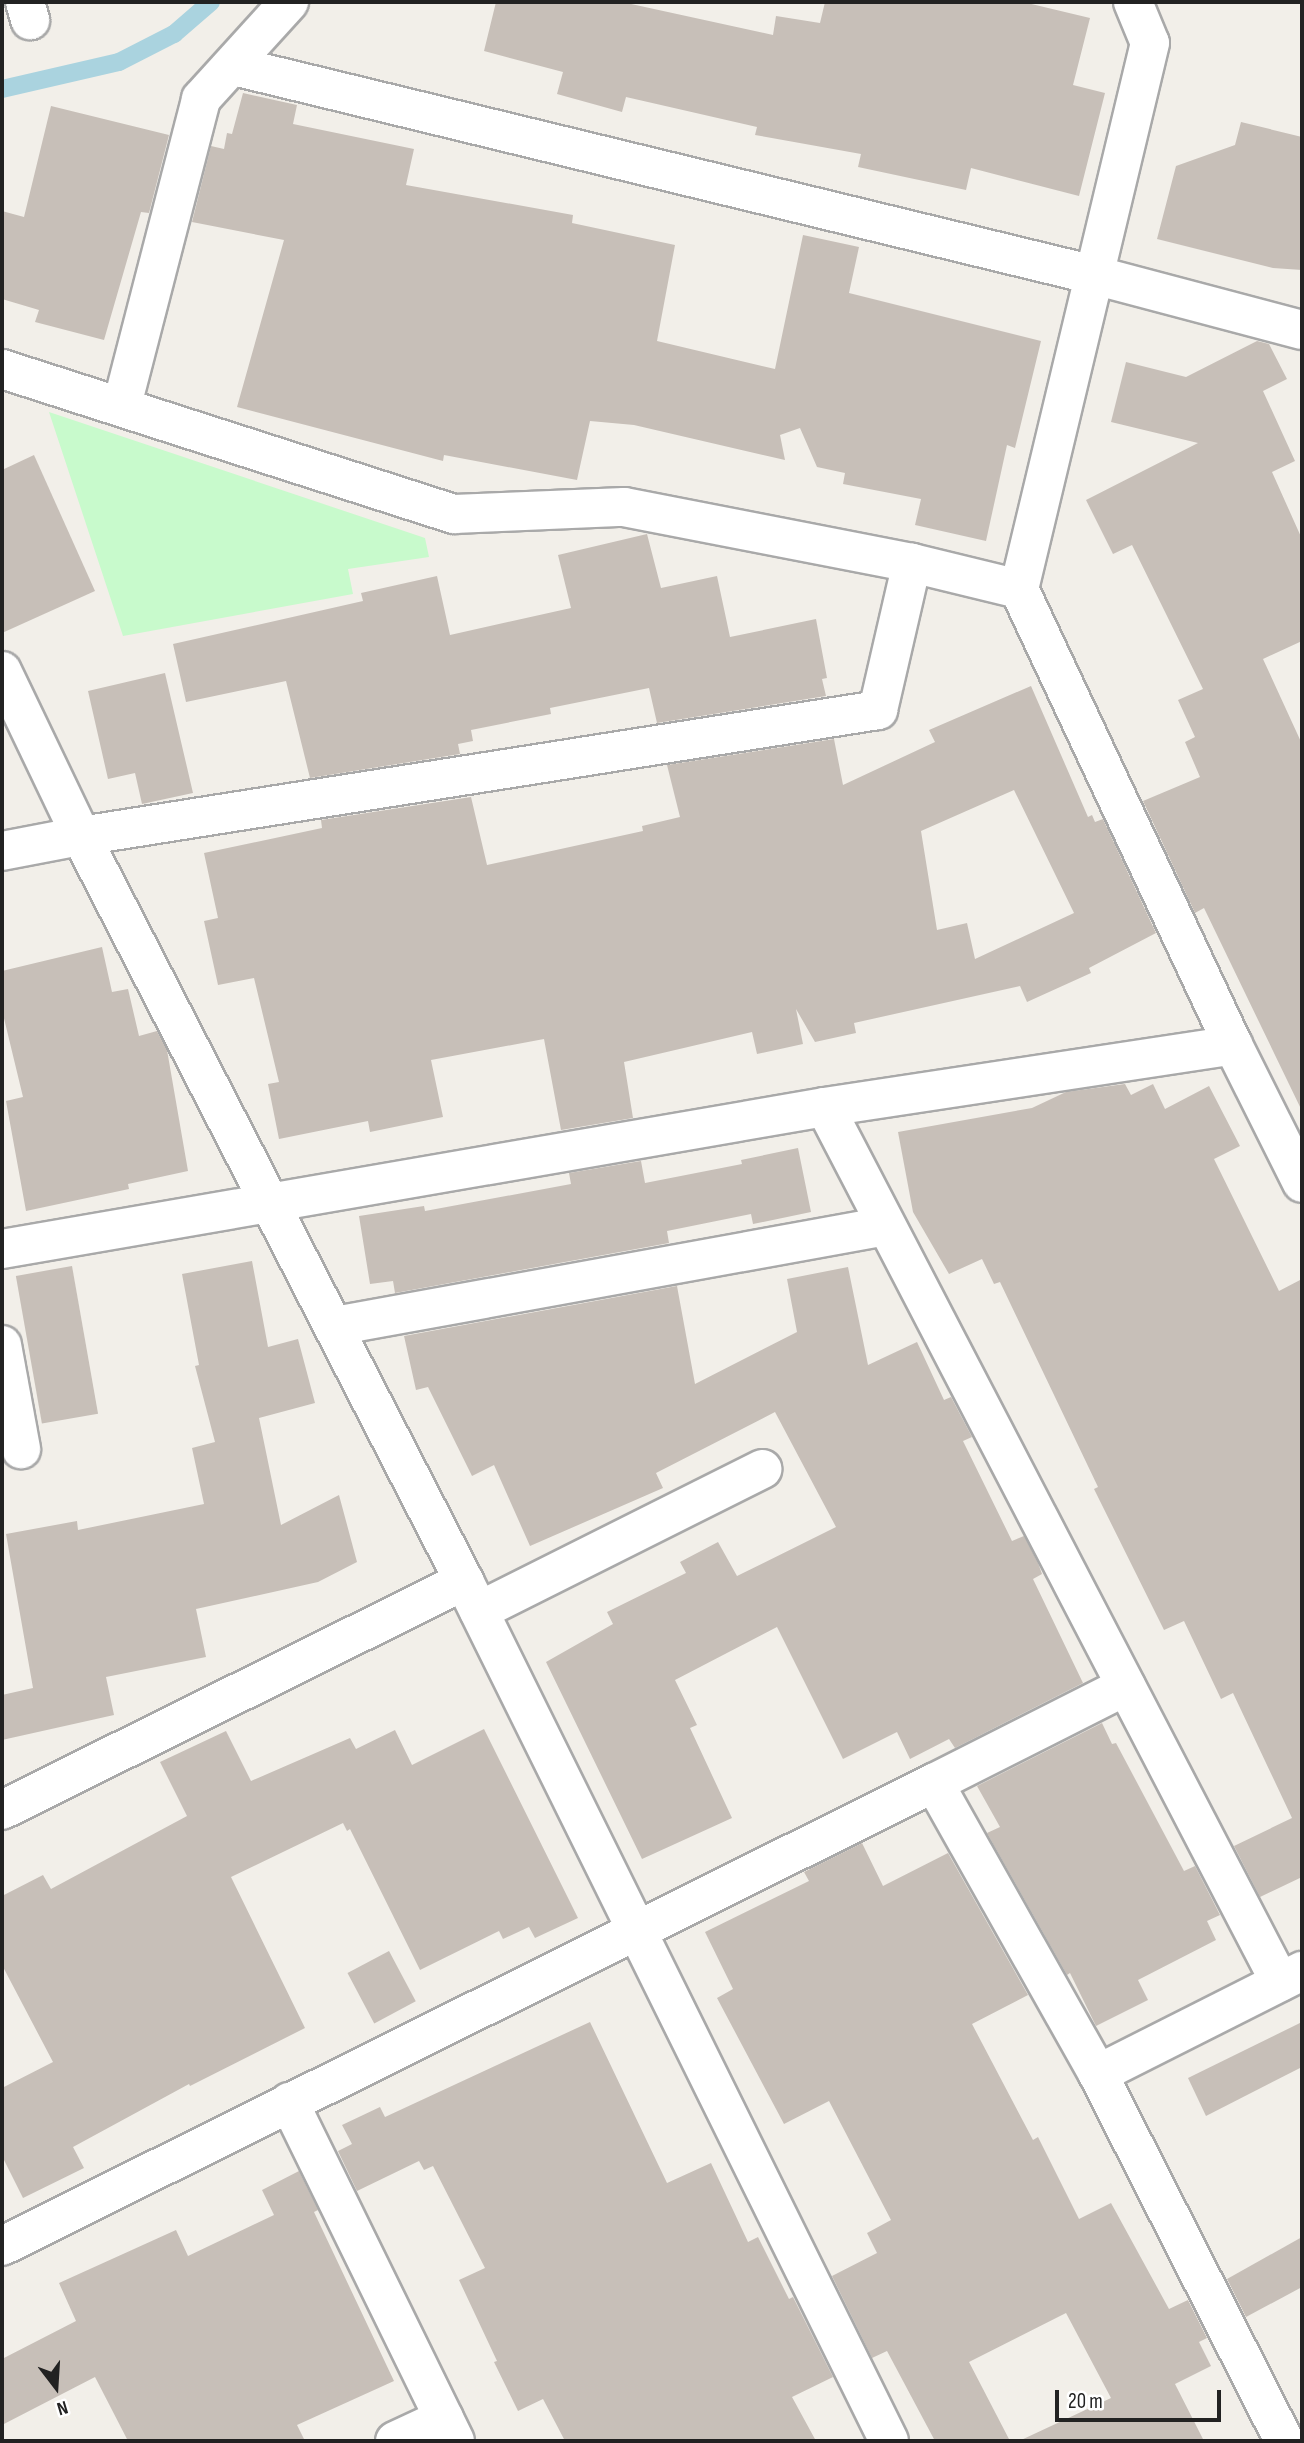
<!DOCTYPE html>
<html>
<head>
<meta charset="utf-8">
<style>
	body { margin:0 }
	#map { position:relative; width:1304px; height:2443px; overflow:hidden; background:#f2efe9; font-family:"Sofia Sans Condensed",sans-serif }
	div>[style] { position:absolute }
	.park>* { inset:0; background:#c8facc }
	.stream>* { height:18px; margin:-9px; padding:0 9px; transform-origin:9px; border-radius:9px; background:#aad3df }
	.building>* { inset:0; background:#c7bfb8; transform-origin:0 0 }
	.roads { filter:drop-shadow(2px 0 #a9a9a9) drop-shadow(-2px 0 #a9a9a9) drop-shadow(0 2px #a9a9a9) drop-shadow(0 -2px #a9a9a9) }
	.minor>* { height:38px; margin:-19px; padding:0 19px; transform-origin:19px; border-radius:19px; background:#fff }
	span { translate:-50% -50%; white-space:nowrap; text-align:center; line-height:1.15; -webkit-text-stroke:5px #fff; paint-order:stroke }
	.frame { position:absolute; inset:0; border:4px solid #222; pointer-events:none }
	.north { position:absolute; left:21px; top:2352px; width:70px; height:70px; -webkit-text-stroke:5px #fff; paint-order:stroke; rotate:163deg; font-size:19px; font-weight:700; line-height:28px; text-align:center; color:#222 }
	.north::after { content:''; display:block; margin:auto; width:24px; height:32px; background:#222; clip-path:polygon(50% 0,100% 100%,50% 72%,0 100%) }
	.scale { position:absolute; left:1055px; top:2390px; width:166px; height:32px; box-sizing:border-box; border:4px solid #222; border-top:0; padding-left:9px; font-size:21px; line-height:24px; white-space:nowrap; color:#222; -webkit-text-stroke:5px #fff; paint-order:stroke }
</style>
</head>
<body>
<div id="map">
	<div class="park">
		<div style="clip-path:polygon(49px 412px,425px 538px,429px 557px,348px 569px,353px 594px,123px 636px)"></div>
	</div>
	<div class="stream">
		<div style="left:2px;top:89px;width:120px;rotate:-13deg"></div>
		<div style="left:119px;top:62px;width:62px;rotate:-27deg"></div>
		<div style="left:174px;top:34px;width:49px;rotate:-40.9deg"></div>
	</div>
	<div class="building">
		<div style="clip-path:polygon(496px 2px,622px 2px,773px 35px,776px 16px,820px 23px,825px 2px,1023px 2px,1090px 18px,1073px 85px,1105px 93px,1079px 196px,971px 168px,966px 190px,858px 167px,861px 154px,755px 135px,757px 127px,626px 97px,622px 112px,557px 94px,563px 72px,484px 51px)"></div>
		<div style="clip-path:polygon(243px 93px,297px 105px,293px 124px,414px 149px,406px 185px,573px 215px,572px 223px,675px 245px,657px 341px,775px 369px,803px 235px,859px 247px,849px 293px,1041px 341px,1015px 448px,1007px 445px,986px 541px,915px 525px,921px 499px,843px 484px,845px 473px,817px 467px,800px 428px,780px 435px,785px 460px,634px 425px,590px 421px,577px 480px,444px 455px,443px 461px,237px 407px,284px 240px,192px 222px,211px 146px,224px 149px,227px 133px,232px 134px)"></div>
		<div style="clip-path:polygon(51px 106px,169px 135px,149px 213px,141px 212px,104px 340px,35px 322px,39px 310px,2px 299px,2px 211px,24px 217px)"></div>
		<div style="clip-path:polygon(1241px 122px,1302px 137px,1302px 270px,1273px 268px,1157px 239px,1176px 166px,1235px 145px)"></div>
		<div style="clip-path:polygon(1257px 341px,1269px 344px,1287px 379px,1263px 391px,1295px 461px,1272px 472px,1302px 539px,1302px 641px,1263px 659px,1302px 744px,1302px 1111px,1204px 908px,1195px 913px,1143px 801px,1200px 777px,1185px 742px,1195px 737px,1178px 700px,1203px 689px,1132px 545px,1113px 554px,1086px 500px,1198px 443px,1111px 422px,1126px 362px,1186px 377px)"></div>
		<div style="clip-path:polygon(34px 455px,95px 591px,2px 633px,2px 470px)"></div>
		<div style="clip-path:polygon(647px 534px,661px 588px,717px 576px,730px 637px,816px 619px,827px 678px,822px 679px,826px 696px,657px 723px,649px 688px,550px 708px,551px 714px,471px 730px,473px 741px,458px 744px,460px 754px,310px 778px,286px 681px,186px 702px,173px 644px,363px 601px,361px 593px,437px 576px,450px 635px,571px 608px,558px 555px)"></div>
		<div style="clip-path:polygon(165px 673px,193px 793px,142px 804px,135px 773px,108px 779px,88px 691px)"></div>
		<div style="clip-path:polygon(evenodd,1031px 686px,1088px 817px,1092px 815px,1095px 822px,1103px 819px,1156px 933px,1089px 968px,1091px 973px,1027px 1002px,1020px 986px,854px 1023px,856px 1033px,815px 1042px,796px 1009px,803px 1044px,757px 1054px,752px 1032px,624px 1062px,633px 1118px,561px 1130px,544px 1039px,431px 1060px,443px 1117px,370px 1132px,368px 1121px,279px 1139px,268px 1084px,279px 1082px,254px 978px,218px 985px,204px 921px,218px 918px,204px 853px,322px 828px,321px 820px,471px 797px,487px 865px,643px 831px,642px 826px,680px 817px,667px 765px,834px 739px,843px 785px,935px 742px,929px 730px,1031px 686px,1014px 790px,1074px 913px,975px 959px,967px 923px,937px 930px,921px 831px,1014px 790px)"></div>
		<div style="clip-path:polygon(102px 947px,112px 992px,128px 989px,139px 1036px,157px 1031px,167px 1050px,188px 1171px,128px 1184px,129px 1189px,26px 1211px,6px 1101px,23px 1097px,2px 1010px,2px 971px)"></div>
		<div style="clip-path:polygon(1125px 1084px,1131px 1095px,1153px 1084px,1165px 1109px,1209px 1086px,1240px 1146px,1214px 1159px,1279px 1291px,1302px 1279px,1302px 1877px,1260px 1897px,1234px 1846px,1292px 1818px,1233px 1693px,1221px 1699px,1184px 1621px,1164px 1630px,1094px 1489px,1098px 1487px,1000px 1282px,994px 1284px,982px 1259px,949px 1274px,913px 1212px,898px 1132px,1032px 1108px,1066px 1092px)"></div>
		<div style="clip-path:polygon(798px 1148px,811px 1212px,753px 1224px,751px 1214px,667px 1231px,669px 1243px,395px 1293px,393px 1281px,370px 1284px,359px 1216px,424px 1206px,425px 1211px,571px 1184px,569px 1173px,641px 1161px,645px 1183px,742px 1164px,741px 1160px)"></div>
		<div style="clip-path:polygon(252px 1261px,268px 1347px,298px 1339px,315px 1403px,259px 1418px,281px 1525px,339px 1495px,357px 1562px,318px 1582px,196px 1609px,206px 1657px,106px 1677px,114px 1715px,2px 1740px,2px 1695px,33px 1688px,6px 1534px,77px 1521px,78px 1530px,204px 1504px,192px 1448px,215px 1442px,195px 1366px,199px 1365px,182px 1274px)"></div>
		<div style="left:72px;top:1266px;width:150px;height:57px;rotate:80deg"></div>
		<div style="clip-path:polygon(848px 1267px,868px 1365px,917px 1342px,944px 1400px,951px 1397px,972px 1437px,963px 1441px,1012px 1541px,1024px 1536px,1038px 1563px,1042px 1574px,1033px 1579px,1083px 1683px,955px 1748px,949px 1739px,910px 1759px,897px 1732px,843px 1759px,777px 1627px,675px 1680px,697px 1725px,690px 1728px,732px 1818px,642px 1859px,546px 1662px,613px 1624px,607px 1612px,686px 1573px,680px 1562px,718px 1542px,737px 1576px,836px 1527px,775px 1412px,656px 1473px,663px 1488px,530px 1546px,494px 1465px,472px 1476px,428px 1387px,416px 1390px,404px 1336px,677px 1286px,695px 1384px,797px 1332px,787px 1279px)"></div>
		<div style="clip-path:polygon(1102px 1723px,1112px 1744px,1116px 1743px,1184px 1871px,1195px 1866px,1220px 1915px,1207px 1921px,1216px 1940px,1138px 1980px,1148px 2000px,1096px 2026px,1070px 1973px,1067px 1975px,987px 1833px,1000px 1827px,977px 1786px)"></div>
		<div style="clip-path:polygon(484px 1729px,578px 1918px,535px 1938px,529px 1927px,503px 1939px,499px 1931px,420px 1970px,350px 1829px,347px 1831px,343px 1823px,231px 1877px,305px 2028px,190px 2086px,189px 2084px,73px 2147px,84px 2168px,23px 2198px,2px 2156px,2px 2088px,53px 2062px,2px 1965px,2px 1896px,43px 1875px,51px 1889px,187px 1816px,160px 1762px,226px 1731px,251px 1781px,350px 1738px,356px 1749px,395px 1730px,412px 1765px)"></div>
		<div style="clip-path:polygon(862px 1843px,883px 1886px,948px 1853px,1028px 1995px,972px 2024px,1033px 2140px,1038px 2137px,1079px 2219px,1111px 2203px,1169px 2309px,1188px 2300px,1207px 2338px,1199px 2342px,1211px 2366px,1175px 2384px,1204px 2441px,1019px 2441px,1111px 2398px,1066px 2313px,969px 2362px,1010px 2441px,935px 2441px,887px 2351px,872px 2358px,832px 2276px,877px 2253px,867px 2233px,891px 2220px,829px 2101px,784px 2124px,717px 1998px,733px 1989px,705px 1932px,809px 1881px,804px 1872px)"></div>
		<div style="left:389px;top:1951px;width:57px;height:47px;rotate:62deg"></div>
		<div style="clip-path:polygon(590px 2022px,667px 2183px,711px 2163px,748px 2242px,758px 2237px,789px 2299px,793px 2297px,833px 2377px,792px 2397px,816px 2441px,565px 2441px,543px 2399px,518px 2411px,494px 2362px,497px 2361px,459px 2280px,485px 2268px,433px 2166px,424px 2170px,419px 2161px,357px 2191px,338px 2151px,352px 2144px,342px 2125px,380px 2107px,385px 2117px)"></div>
		<div style="clip-path:polygon(1302px 2022px,1302px 2067px,1206px 2116px,1188px 2078px)"></div>
		<div style="clip-path:polygon(299px 2171px,318px 2210px,314px 2212px,394px 2381px,297px 2425px,305px 2441px,128px 2441px,95px 2377px,2px 2425px,2px 2359px,76px 2321px,59px 2283px,176px 2230px,188px 2256px,274px 2215px,262px 2190px)"></div>
		<div style="clip-path:polygon(1302px 2237px,1302px 2287px,1246px 2317px,1227px 2279px)"></div>
	</div>
	<div class="roads">
		<div class="minor">
			<div style="left:25px;top:2px;width:19px;rotate:74deg"></div>
			<div style="left:1133px;top:2px;width:44px;rotate:67.5deg"></div>
			<div style="left:1150px;top:43px;width:561px;rotate:103.49deg"></div>
			<div style="left:1019px;top:589px;width:504px;rotate:64.86deg"></div>
			<div style="left:1233px;top:1045px;width:154px;rotate:63.4deg"></div>
			<div style="left:234px;top:66px;width:885px;rotate:13.66deg"></div>
			<div style="left:1094px;top:275px;width:215px;rotate:14.8deg"></div>
			<div style="left:2px;top:369px;width:475px;rotate:17.8deg"></div>
			<div style="left:454px;top:514px;width:170px;rotate:-2.4deg"></div>
			<div style="left:624px;top:507px;width:293px;rotate:11deg"></div>
			<div style="left:912px;top:563px;width:110px;rotate:13.7deg"></div>
			<div style="left:122px;top:405px;width:316px;rotate:-75.5deg"></div>
			<div style="left:201px;top:99px;width:131px;rotate:-47.8deg"></div>
			<div style="left:2px;top:671px;width:183px;rotate:64.4deg"></div>
			<div style="left:81px;top:836px;width:838px;rotate:62.79deg"></div>
			<div style="left:464px;top:1581px;width:959px;rotate:63.7deg"></div>
			<div style="left:2px;top:851px;width:80px;rotate:-10.8deg"></div>
			<div style="left:81px;top:836px;width:807px;rotate:-8.98deg"></div>
			<div style="left:878px;top:710px;width:151px;rotate:-77deg"></div>
			<div style="left:825px;top:1107px;width:986px;rotate:62.53deg"></div>
			<div style="left:2px;top:1249px;width:835px;rotate:-9.79deg"></div>
			<div style="left:825px;top:1107px;width:413px;rotate:-8.6deg"></div>
			<div style="left:335px;top:1326px;width:560px;rotate:-10.29deg"></div>
			<div style="left:2px;top:1345px;width:106px;rotate:79.6deg"></div>
			<div style="left:479px;top:1611px;width:317px;rotate:-26.6deg"></div>
			<div style="left:934px;top:1783px;width:215px;rotate:-26.8deg"></div>
			<div style="left:2px;top:1810px;width:516px;rotate:-26.37deg"></div>
			<div style="left:1098px;top:2074px;width:229px;rotate:-26.8deg"></div>
			<div style="left:289px;top:2102px;width:377px;rotate:63.9deg"></div>
			<div style="left:2px;top:2246px;width:1041px;rotate:-26.42deg"></div>
			<div style="left:934px;top:1783px;width:334px;rotate:60.6deg"></div>
			<div style="left:1098px;top:2074px;width:411px;rotate:63.1deg"></div>
			<div style="left:395px;top:2441px;width:54px;rotate:-25.1deg"></div>
		</div>
	</div>
	<div class="frame"></div>
	<div class="north">N</div>
	<div class="scale">20 m</div>
</div>
</body>
</html>
